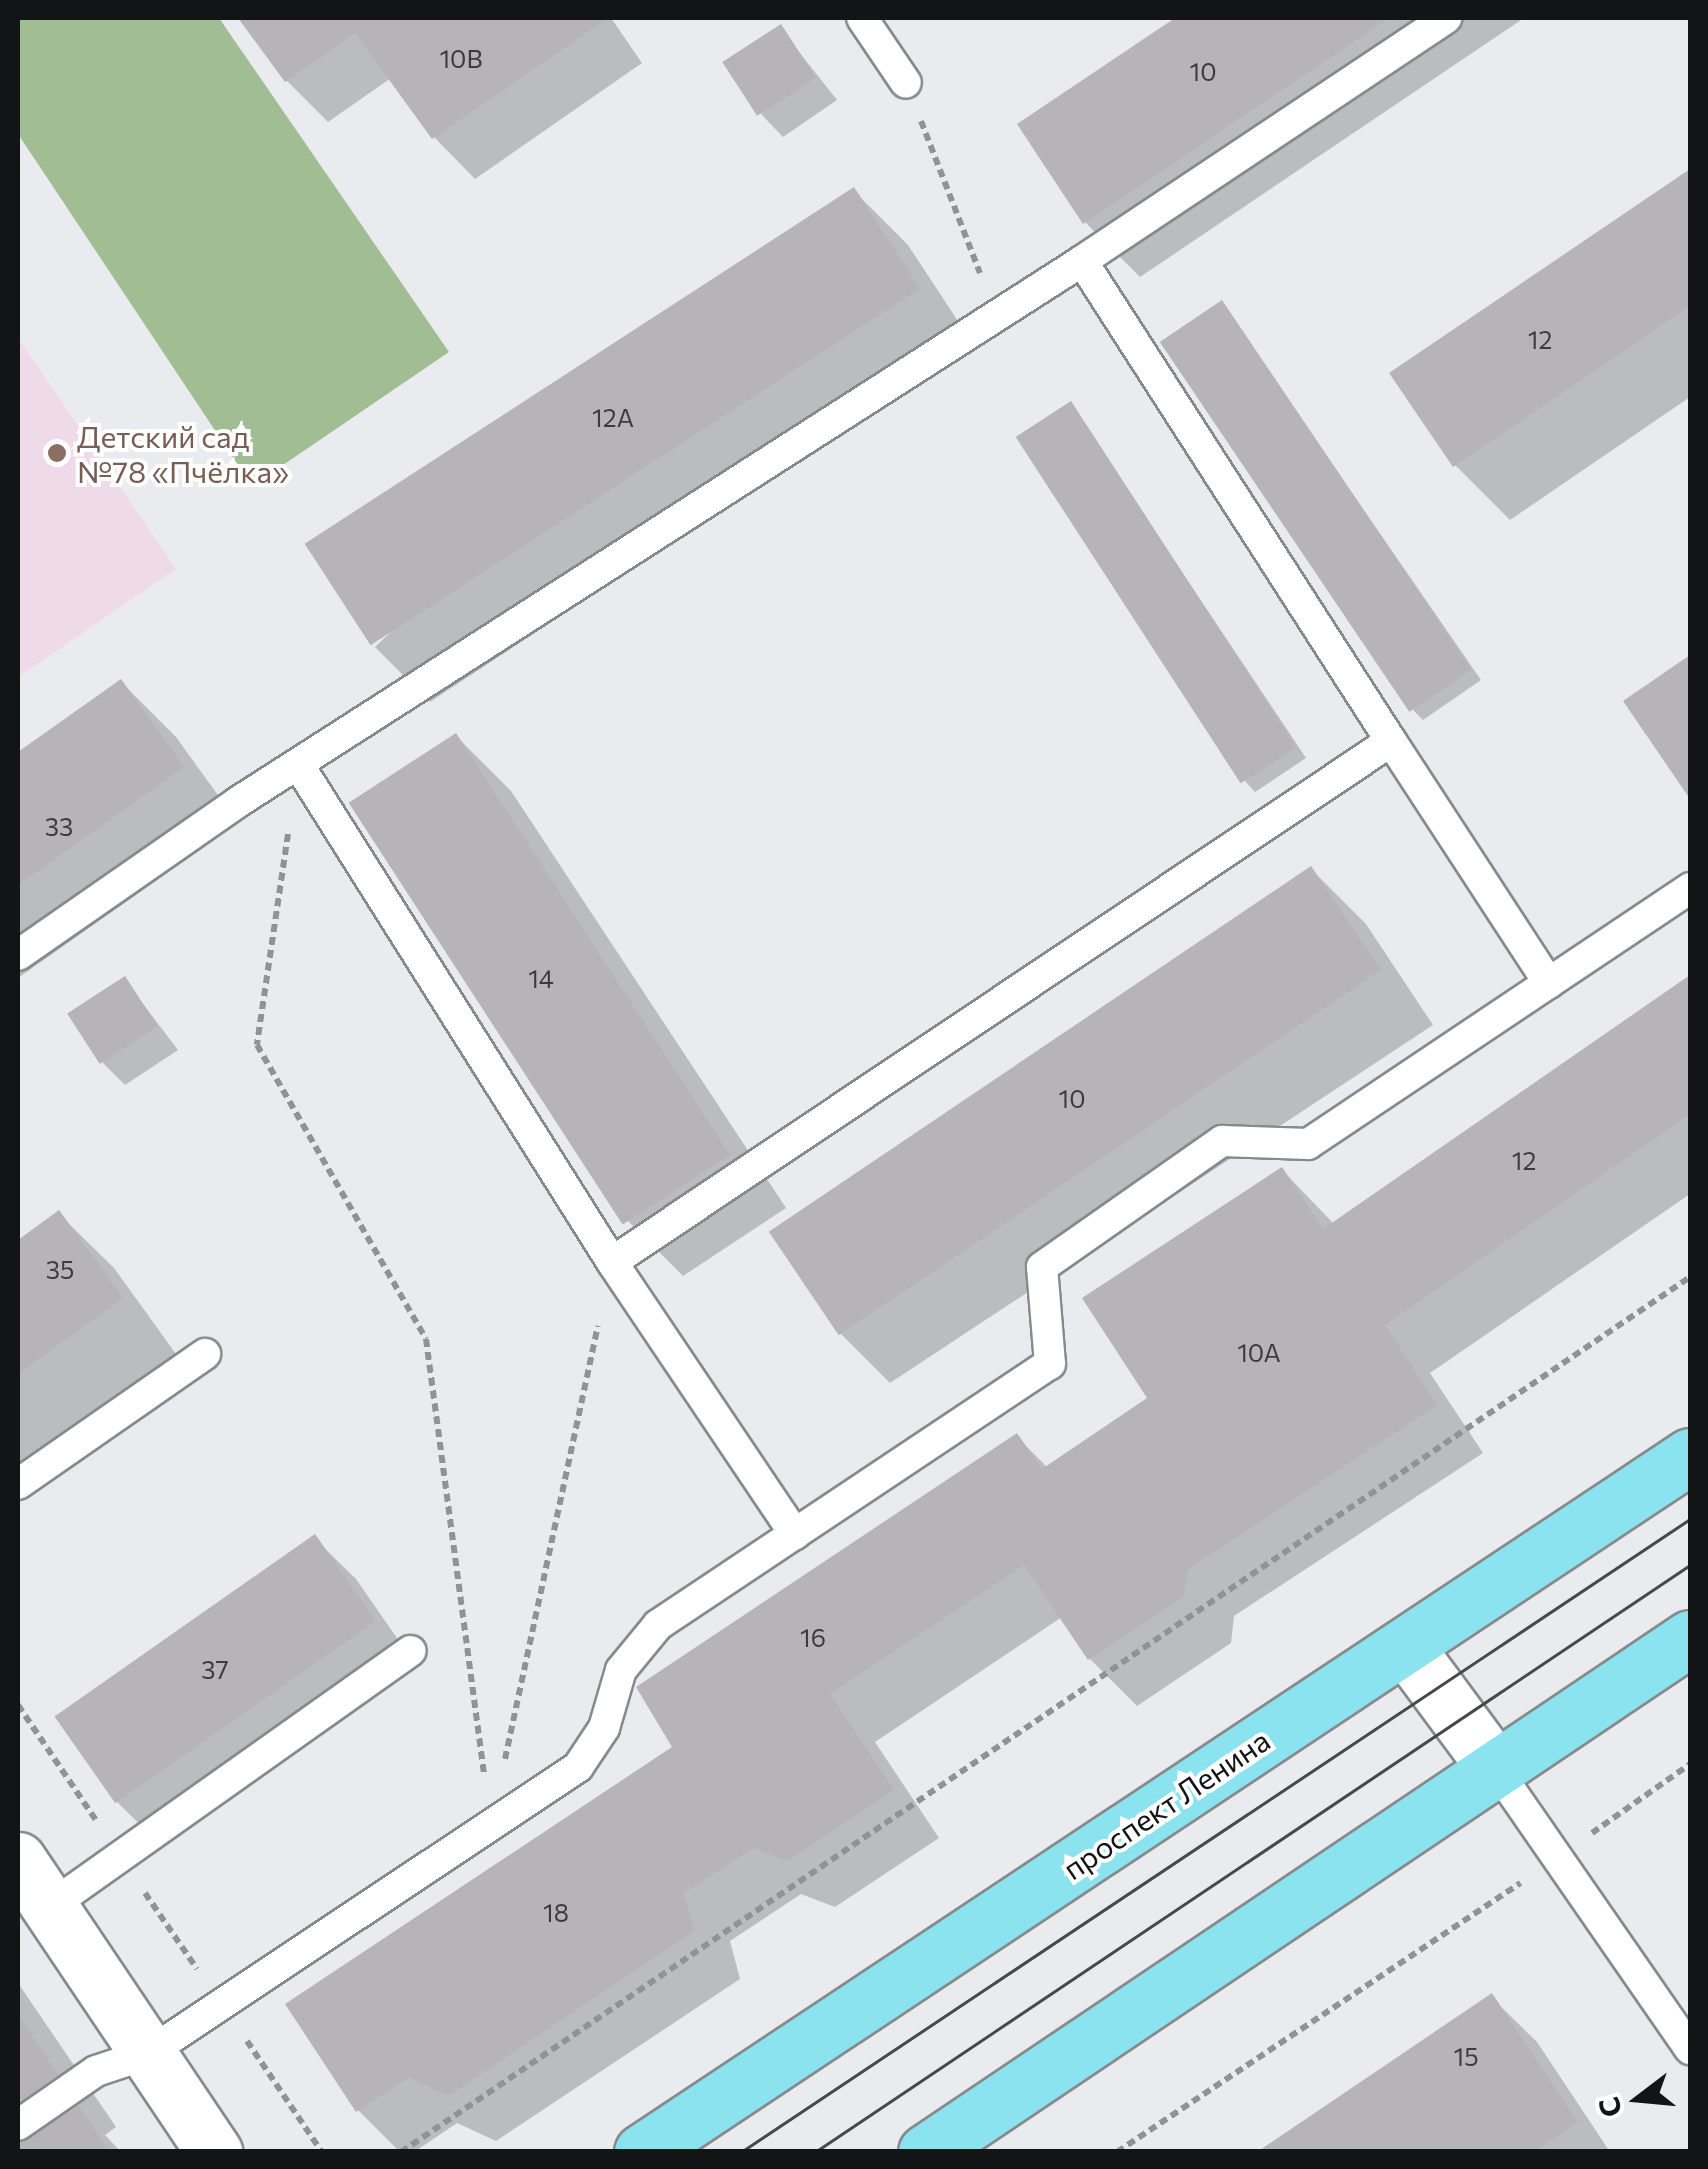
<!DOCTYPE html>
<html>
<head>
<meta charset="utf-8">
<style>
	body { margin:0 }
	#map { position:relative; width:1708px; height:2169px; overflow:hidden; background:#e9ebee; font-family:Commissioner,sans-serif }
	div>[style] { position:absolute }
	.education>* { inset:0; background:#efdae9 }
	.forest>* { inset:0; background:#a0bd93 }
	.shadow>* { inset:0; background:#0003 }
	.building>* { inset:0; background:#b7b4b7; transform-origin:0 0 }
	.path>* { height:6px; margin-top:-3px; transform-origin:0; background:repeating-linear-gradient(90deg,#919294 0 8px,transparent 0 13px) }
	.roads { filter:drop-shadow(2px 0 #878a8c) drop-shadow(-2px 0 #878a8c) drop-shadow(0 2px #878a8c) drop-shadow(0 -2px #878a8c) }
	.service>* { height:30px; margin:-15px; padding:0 15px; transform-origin:15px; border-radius:15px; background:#fff }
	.minor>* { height:55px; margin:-27.5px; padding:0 27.5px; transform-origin:27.5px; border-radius:27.5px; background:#fff }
	.tertiary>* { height:55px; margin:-27.5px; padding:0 27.5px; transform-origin:27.5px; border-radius:27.5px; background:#fff }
	.primary>* { height:55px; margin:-27.5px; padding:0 27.5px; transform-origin:27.5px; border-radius:27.5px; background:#8ae3ee }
	.tram>* { height:2.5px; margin:-1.25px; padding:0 1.25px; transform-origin:1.25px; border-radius:1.25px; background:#47484a }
	.dots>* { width:28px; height:28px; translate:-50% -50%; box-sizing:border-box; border:5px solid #fff; border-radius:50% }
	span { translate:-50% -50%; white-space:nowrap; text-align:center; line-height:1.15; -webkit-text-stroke:8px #fff; paint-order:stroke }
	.number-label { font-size:25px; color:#3c3c3e }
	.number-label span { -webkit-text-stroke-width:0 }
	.education-label { font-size:30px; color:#785e54 }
	.left { translate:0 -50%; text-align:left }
	.street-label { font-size:30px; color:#131415 }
	.frame { position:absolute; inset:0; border:20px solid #131415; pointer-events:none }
	.north { position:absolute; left:1588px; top:2049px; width:100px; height:100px; -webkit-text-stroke:8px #fff; paint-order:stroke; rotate:254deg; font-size:28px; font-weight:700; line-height:40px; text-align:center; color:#131415 }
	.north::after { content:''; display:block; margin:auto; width:35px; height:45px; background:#131415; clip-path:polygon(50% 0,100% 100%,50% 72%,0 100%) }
</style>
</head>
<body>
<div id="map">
	<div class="education">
		<div style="clip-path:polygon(18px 338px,176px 569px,18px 677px)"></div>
	</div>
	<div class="forest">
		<div style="clip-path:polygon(18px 18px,219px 18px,449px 352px,252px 486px,18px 134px)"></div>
	</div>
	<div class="shadow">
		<div style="clip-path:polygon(241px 18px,611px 18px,642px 63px,475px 179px,434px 137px,391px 78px,328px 122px,287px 81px)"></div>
		<div style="clip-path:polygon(1180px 18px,1524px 18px,1140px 277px,1085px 222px,1020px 125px)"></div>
		<div style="clip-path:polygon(780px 28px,837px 100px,783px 137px,761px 114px)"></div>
		<div style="clip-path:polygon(1690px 172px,1690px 397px,1510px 520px,1455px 465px,1393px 374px)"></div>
		<div style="clip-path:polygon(853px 190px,908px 245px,973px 344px,430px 702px,375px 647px)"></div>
		<div style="clip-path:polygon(1221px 303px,1481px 680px,1423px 720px,1412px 709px)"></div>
		<div style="clip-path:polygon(1070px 404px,1306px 758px,1255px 792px,1245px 781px)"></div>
		<div style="clip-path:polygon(1690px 658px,1690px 793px,1627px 702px)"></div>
		<div style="clip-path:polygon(121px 682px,176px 737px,238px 823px,18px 978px,18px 755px)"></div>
		<div style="clip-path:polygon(456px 736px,511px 791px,786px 1208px,683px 1276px,628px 1221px)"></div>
		<div style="clip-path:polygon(1311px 869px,1366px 924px,1433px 1025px,890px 1383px,835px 1328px)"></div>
		<div style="clip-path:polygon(1690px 978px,1690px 1194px,1430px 1373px,1483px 1453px,1234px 1616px,1231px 1643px,1137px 1706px,1090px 1659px,1062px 1617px,875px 1742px,939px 1838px,835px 1907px,801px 1894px,730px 1941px,740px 1979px,496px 2141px,457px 2123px,414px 2152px,400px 2152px,358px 2110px,675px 1747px,1017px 1437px,1048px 1468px,1150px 1399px,1282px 1170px,1334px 1224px)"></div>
		<div style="clip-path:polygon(124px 979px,178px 1050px,125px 1085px,103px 1063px)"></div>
		<div style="clip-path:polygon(59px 1214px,114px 1268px,176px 1354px,18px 1469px,18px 1243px)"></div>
		<div style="clip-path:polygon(314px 1538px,356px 1579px,415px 1664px,159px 1843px,117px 1802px)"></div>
		<div style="clip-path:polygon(18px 1983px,116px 2127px,105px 2135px,121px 2152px,18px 2152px)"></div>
		<div style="clip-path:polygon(1491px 1997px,1537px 2042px,1610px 2152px,1261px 2152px)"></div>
	</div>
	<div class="building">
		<div style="clip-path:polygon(238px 18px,608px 18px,432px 139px,355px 33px,285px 82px)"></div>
		<div style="clip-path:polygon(1175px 18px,1389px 18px,1083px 224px,1017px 124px)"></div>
		<div style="left:781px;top:24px;width:64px;height:70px;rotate:57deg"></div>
		<div style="clip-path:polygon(1690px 169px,1690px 306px,1453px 467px,1389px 373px)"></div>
		<div style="left:854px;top:187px;width:121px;height:655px;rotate:57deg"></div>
		<div style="left:1222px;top:300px;width:446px;height:75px;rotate:56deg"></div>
		<div style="left:1071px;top:401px;width:413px;height:66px;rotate:57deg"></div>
		<div style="clip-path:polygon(1690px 655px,1690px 799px,1623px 701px)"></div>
		<div style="clip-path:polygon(121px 679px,184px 767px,18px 885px,18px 752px)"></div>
		<div style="left:456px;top:733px;width:503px;height:128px;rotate:57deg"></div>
		<div style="left:1311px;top:866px;width:125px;height:654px;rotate:56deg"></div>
		<div style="clip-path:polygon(1690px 975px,1690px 1114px,1385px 1325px,1437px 1405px,1188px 1569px,1184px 1596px,1088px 1660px,1024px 1565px,830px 1694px,894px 1790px,787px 1861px,753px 1848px,684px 1893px,694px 1931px,448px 2096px,409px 2077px,356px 2112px,285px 2004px,672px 1747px,636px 1687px,1017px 1433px,1042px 1469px,1147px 1398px,1082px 1298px,1282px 1167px,1323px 1229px)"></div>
		<div style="left:125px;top:976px;width:60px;height:69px;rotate:57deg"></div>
		<div style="clip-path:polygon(59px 1210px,123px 1298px,18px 1374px,18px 1240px)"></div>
		<div style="left:315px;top:1534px;width:106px;height:318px;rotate:55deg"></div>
		<div style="clip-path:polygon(1492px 1993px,1578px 2122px,1534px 2152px,1257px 2152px)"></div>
		<div style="clip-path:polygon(18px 2015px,58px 2075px,18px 2103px)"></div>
		<div style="clip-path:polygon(79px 2106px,110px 2152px,18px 2152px,18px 2143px)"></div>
	</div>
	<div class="path">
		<div style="left:921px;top:121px;width:163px;rotate:68.8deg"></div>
		<div style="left:288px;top:834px;width:213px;rotate:98.4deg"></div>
		<div style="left:257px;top:1045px;width:339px;rotate:60.1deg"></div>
		<div style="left:426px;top:1339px;width:441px;rotate:82.4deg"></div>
		<div style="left:18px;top:1705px;width:139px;rotate:55.9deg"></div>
		<div style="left:505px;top:1759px;width:443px;rotate:-77.9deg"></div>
		<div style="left:1592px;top:1833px;width:120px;rotate:-35.1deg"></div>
		<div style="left:145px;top:1893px;width:92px;rotate:55.6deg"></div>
		<div style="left:247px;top:2041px;width:134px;rotate:56deg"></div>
		<div style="left:401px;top:2152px;width:1558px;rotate:-34.17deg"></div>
		<div style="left:1117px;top:2152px;width:485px;rotate:-33.7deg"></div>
	</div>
	<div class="roads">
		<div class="service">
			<div style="left:862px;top:18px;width:78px;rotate:55.9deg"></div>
			<div style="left:1391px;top:741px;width:289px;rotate:56.9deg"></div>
			<div style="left:298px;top:764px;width:589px;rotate:57.77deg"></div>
			<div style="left:612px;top:1262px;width:328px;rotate:56.1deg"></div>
			<div style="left:18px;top:955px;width:268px;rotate:-34.8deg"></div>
			<div style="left:238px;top:802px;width:1003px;rotate:-32.66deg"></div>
			<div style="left:1082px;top:261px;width:438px;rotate:-33.7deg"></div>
			<div style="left:612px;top:1262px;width:937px;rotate:-33.77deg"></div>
			<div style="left:1391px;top:741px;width:571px;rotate:-122.77deg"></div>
			<div style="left:18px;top:1484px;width:228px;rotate:-34.8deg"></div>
			<div style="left:1496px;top:1769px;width:341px;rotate:55.3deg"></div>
			<div style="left:49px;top:1907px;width:443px;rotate:-35.3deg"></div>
			<div style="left:18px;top:2125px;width:95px;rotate:-34.7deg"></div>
			<div style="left:96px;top:2071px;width:54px;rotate:-18.4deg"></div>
			<div style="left:147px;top:2054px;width:518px;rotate:-33.66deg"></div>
			<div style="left:578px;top:1767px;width:47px;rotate:-56.3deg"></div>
			<div style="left:604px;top:1728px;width:60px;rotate:-73.7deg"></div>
			<div style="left:621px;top:1670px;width:58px;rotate:-50.6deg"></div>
			<div style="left:658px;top:1625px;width:471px;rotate:-33.7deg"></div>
			<div style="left:1050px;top:1364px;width:97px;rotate:-94.7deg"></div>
			<div style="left:1042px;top:1267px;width:220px;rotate:-35deg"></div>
			<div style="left:1222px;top:1141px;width:86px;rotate:2deg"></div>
			<div style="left:1308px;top:1144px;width:460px;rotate:-33.8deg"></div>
		</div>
		<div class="minor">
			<div style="left:1405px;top:1646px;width:153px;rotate:53.5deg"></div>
		</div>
		<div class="tertiary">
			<div style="left:18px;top:1860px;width:352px;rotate:56.1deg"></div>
		</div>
		<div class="primary">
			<div style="left:642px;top:2152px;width:1258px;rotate:-33.59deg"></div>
			<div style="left:926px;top:2152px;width:921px;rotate:-33.93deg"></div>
		</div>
	</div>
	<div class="tram">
		<div style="left:741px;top:2152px;width:1141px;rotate:-33.7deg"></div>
		<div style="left:815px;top:2152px;width:1054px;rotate:-33.86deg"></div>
	</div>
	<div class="dots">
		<div style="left:57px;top:453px;background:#8d6e63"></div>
	</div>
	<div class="number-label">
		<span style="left:461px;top:58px">10В</span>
		<span style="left:1203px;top:71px">10</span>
		<span style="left:1540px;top:339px">12</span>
		<span style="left:613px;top:417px">12А</span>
		<span style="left:59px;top:826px">33</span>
		<span style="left:541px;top:978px">14</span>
		<span style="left:1072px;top:1098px">10</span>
		<span style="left:1524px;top:1160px">12</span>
		<span style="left:60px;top:1269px">35</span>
		<span style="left:1259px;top:1352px">10А</span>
		<span style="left:813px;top:1637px">16</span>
		<span style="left:215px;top:1669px">37</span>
		<span style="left:556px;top:1912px">18</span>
		<span style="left:1466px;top:2056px">15</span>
	</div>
	<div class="education-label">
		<span class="left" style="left:77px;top:453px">Детский сад<br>№78 «Пчёлка»</span>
	</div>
	<div class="street-label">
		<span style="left:1166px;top:1804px;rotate:-34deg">проспект Ленина</span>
	</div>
	<div class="frame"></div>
	<div class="north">С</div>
</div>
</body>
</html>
